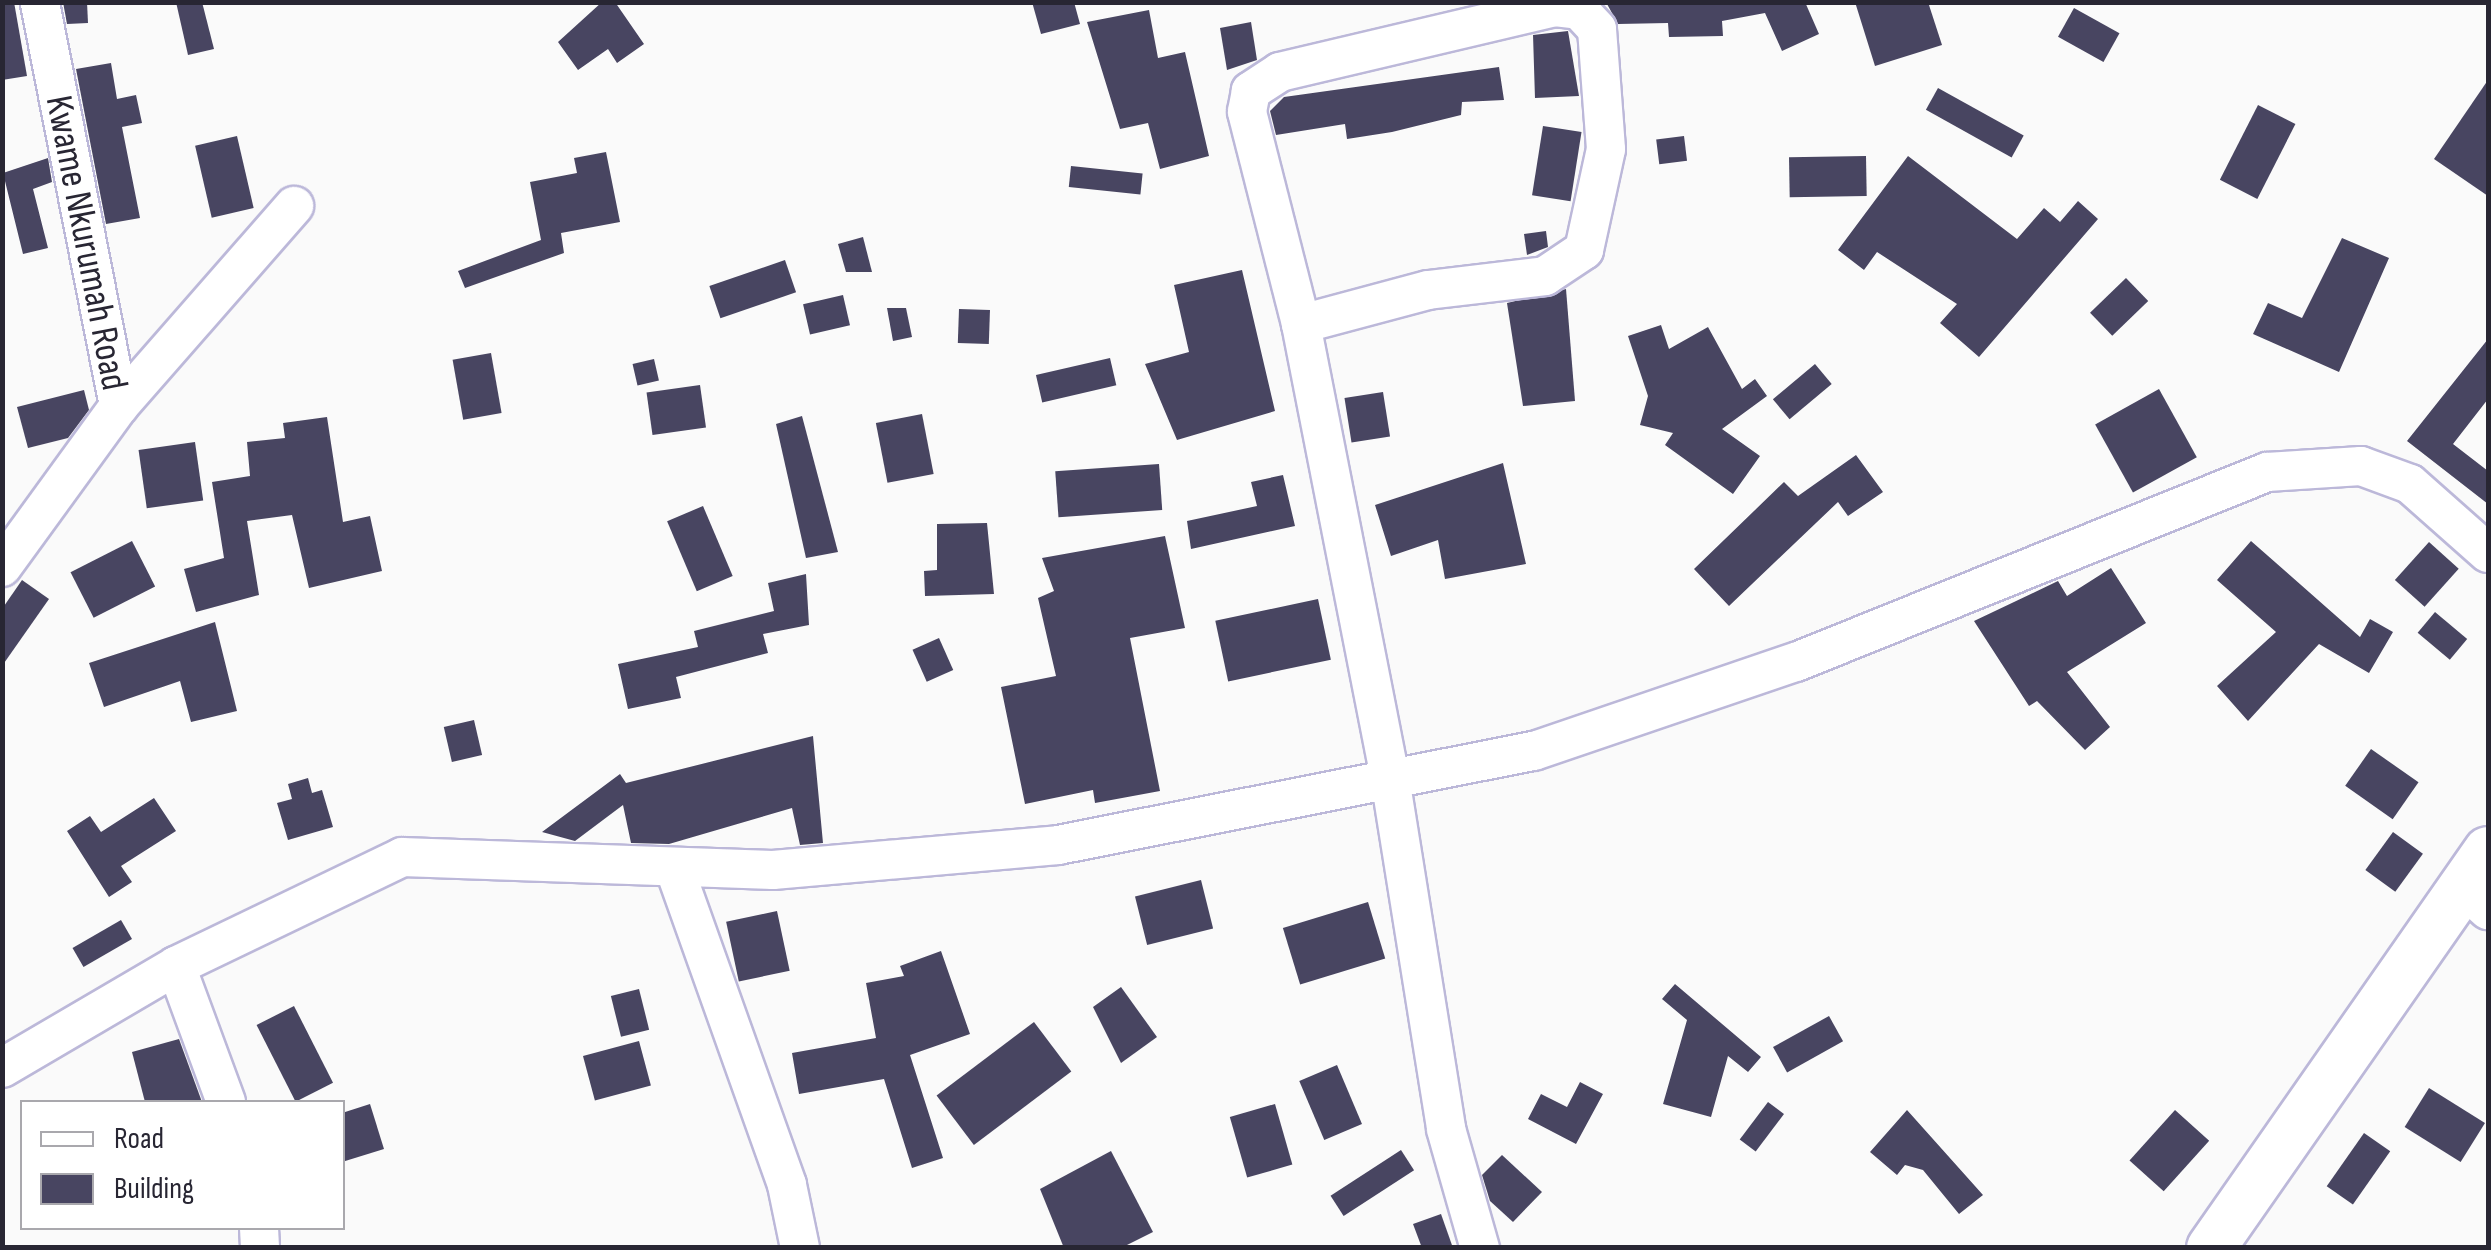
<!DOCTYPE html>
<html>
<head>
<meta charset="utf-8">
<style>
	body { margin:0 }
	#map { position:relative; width:2491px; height:1250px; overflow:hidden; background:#fafafa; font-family:"Sofia Sans Condensed",sans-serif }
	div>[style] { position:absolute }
	.building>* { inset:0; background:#484561; transform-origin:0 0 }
	.roads { filter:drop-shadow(2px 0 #bcb8d9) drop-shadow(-2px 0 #bcb8d9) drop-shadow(0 2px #bcb8d9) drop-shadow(0 -2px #bcb8d9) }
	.minor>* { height:38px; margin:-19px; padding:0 19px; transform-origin:19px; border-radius:19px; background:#fff }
	.major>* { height:48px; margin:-24px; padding:0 24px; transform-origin:24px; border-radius:24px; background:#fff }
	span { translate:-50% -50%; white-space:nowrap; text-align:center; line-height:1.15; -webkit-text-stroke:10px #fff; paint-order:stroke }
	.street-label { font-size:38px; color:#282633 }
	.frame { position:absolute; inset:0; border:5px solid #282633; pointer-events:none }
	.legend { position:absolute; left:20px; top:1100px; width:325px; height:130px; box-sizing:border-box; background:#fff; border:2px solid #a9a8ad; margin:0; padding:12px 18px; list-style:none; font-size:30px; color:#282633 }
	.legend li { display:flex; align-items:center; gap:20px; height:50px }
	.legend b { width:50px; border:2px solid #a9a8ad }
</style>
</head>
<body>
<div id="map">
	<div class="building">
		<div style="clip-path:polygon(2px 2px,14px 2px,27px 76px,2px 80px)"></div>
		<div style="clip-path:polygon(63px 2px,87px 2px,88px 23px,67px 24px)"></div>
		<div style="clip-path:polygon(176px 2px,202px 2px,214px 49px,188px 55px)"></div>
		<div style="clip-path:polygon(602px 2px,615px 2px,644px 44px,617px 63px,608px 49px,578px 70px,558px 42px)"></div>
		<div style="clip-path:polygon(1032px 2px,1074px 2px,1080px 24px,1041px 34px)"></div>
		<div style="clip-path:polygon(1805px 2px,1819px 34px,1782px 51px,1765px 13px,1722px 21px,1723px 36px,1669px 37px,1668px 23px,1618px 24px,1607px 4px)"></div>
		<div style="clip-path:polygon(1855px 2px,1928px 2px,1942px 45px,1875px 66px)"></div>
		<div style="left:2074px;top:8px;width:52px;height:33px;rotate:29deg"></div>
		<div style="clip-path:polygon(1149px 10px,1158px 58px,1185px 52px,1209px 156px,1160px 169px,1148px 123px,1120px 129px,1087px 22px)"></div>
		<div style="clip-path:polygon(1251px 22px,1257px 60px,1227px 70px,1220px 28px)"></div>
		<div style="clip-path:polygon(1568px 31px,1579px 96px,1535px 98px,1533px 35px)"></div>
		<div style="clip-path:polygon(111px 63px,117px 99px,136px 95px,142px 123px,122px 127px,140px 218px,106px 224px,76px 69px)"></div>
		<div style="clip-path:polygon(1499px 67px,1504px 100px,1462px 102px,1461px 115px,1392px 132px,1347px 139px,1345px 124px,1276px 135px,1270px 111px,1284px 97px)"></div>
		<div style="clip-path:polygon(2488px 80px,2488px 196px,2434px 159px)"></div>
		<div style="left:1938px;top:88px;width:98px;height:25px;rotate:29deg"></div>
		<div style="left:2258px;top:105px;width:42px;height:84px;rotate:27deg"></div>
		<div style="left:1543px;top:126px;width:39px;height:70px;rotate:9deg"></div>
		<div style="left:237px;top:136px;width:74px;height:43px;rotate:77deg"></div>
		<div style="left:1684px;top:136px;width:25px;height:28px;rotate:83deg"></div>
		<div style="clip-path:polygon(606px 152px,620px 222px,561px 233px,564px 253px,465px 288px,458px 271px,541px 240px,530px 182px,577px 173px,574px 158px)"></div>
		<div style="left:1866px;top:156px;width:40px;height:77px;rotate:89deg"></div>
		<div style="clip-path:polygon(1908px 156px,2017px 239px,2044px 208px,2060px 222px,2078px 201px,2098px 219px,1979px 357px,1940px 323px,1957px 304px,1877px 252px,1864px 270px,1838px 250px)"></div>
		<div style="clip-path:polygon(48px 158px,52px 182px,33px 189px,48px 248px,23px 254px,3px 173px)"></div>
		<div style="left:1071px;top:166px;width:72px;height:21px;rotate:6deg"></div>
		<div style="clip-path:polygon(1546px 231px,1548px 247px,1527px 255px,1524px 234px)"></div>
		<div style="clip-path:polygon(863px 237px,872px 272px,846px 272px,838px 244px)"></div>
		<div style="clip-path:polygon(2342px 238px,2389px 258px,2339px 372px,2253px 334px,2268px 303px,2302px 318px)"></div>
		<div style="left:785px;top:260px;width:34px;height:80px;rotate:71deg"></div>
		<div style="clip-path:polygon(1242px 270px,1275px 411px,1177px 440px,1145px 364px,1189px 352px,1174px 285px)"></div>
		<div style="left:2126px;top:278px;width:32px;height:50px;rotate:46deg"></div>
		<div style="clip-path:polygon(1566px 289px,1575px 401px,1523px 406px,1507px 303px)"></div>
		<div style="left:843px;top:295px;width:31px;height:41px;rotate:77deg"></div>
		<div style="clip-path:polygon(887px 308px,906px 308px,912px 337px,893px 341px)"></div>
		<div style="left:959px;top:309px;width:31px;height:34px;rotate:2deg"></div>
		<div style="clip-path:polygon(1661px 325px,1669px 349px,1708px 327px,1742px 389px,1755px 379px,1767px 396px,1722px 429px,1760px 456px,1733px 494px,1665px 445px,1673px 433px,1640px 425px,1648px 396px,1628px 336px)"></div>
		<div style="clip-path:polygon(2488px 339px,2488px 399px,2453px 444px,2488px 471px,2488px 504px,2407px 441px)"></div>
		<div style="left:491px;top:353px;width:61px;height:39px;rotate:80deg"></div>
		<div style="left:1110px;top:358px;width:28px;height:76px;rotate:77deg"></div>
		<div style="left:654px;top:359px;width:22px;height:22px;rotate:77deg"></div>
		<div style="left:1815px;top:364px;width:26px;height:55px;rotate:50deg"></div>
		<div style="left:700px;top:385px;width:43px;height:54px;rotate:82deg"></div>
		<div style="left:2159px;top:389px;width:78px;height:73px;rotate:61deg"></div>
		<div style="clip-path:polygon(84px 390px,89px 410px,68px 438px,28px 448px,17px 407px)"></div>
		<div style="left:1383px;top:392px;width:45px;height:39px;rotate:81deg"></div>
		<div style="left:922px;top:414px;width:61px;height:47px;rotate:79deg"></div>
		<div style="clip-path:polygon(802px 416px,838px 552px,806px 558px,776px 424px)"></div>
		<div style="clip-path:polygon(327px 417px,343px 522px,370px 516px,382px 571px,309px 588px,292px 515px,247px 521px,259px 595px,196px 612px,184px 569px,224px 558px,212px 482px,250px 476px,247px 442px,285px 438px,283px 423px)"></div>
		<div style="left:195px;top:442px;width:59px;height:57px;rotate:82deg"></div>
		<div style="clip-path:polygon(1856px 455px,1883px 492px,1848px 516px,1838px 502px,1729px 606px,1694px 569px,1784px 482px,1798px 496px)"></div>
		<div style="clip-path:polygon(1503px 463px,1526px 564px,1445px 579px,1438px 540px,1391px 556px,1375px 505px)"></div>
		<div style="left:1159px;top:464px;width:46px;height:104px;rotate:86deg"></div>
		<div style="clip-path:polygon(1283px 475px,1295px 526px,1191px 549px,1187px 521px,1257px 506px,1251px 482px)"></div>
		<div style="left:703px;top:506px;width:76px;height:39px;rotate:67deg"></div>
		<div style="clip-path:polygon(987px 523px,994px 594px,925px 596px,924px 571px,937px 570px,937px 524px)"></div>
		<div style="clip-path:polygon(1165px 536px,1185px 628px,1130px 638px,1160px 791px,1095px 803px,1093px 790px,1025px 804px,1001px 687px,1056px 676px,1038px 598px,1054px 591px,1042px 558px)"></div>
		<div style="left:132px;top:541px;width:51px;height:69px;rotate:63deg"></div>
		<div style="clip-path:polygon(2251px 541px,2360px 637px,2370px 619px,2393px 632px,2369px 673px,2319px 644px,2248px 721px,2217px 686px,2276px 632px,2217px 580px)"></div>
		<div style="left:2429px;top:542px;width:40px;height:51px;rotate:42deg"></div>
		<div style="clip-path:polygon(2111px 568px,2146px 623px,2067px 672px,2110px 727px,2085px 750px,2037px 701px,2029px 706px,1974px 621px,2058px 581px,2067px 596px)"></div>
		<div style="clip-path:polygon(806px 574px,809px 625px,763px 634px,768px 653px,676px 677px,681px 698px,628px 709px,618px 664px,698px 647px,694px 631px,774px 611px,768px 583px)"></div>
		<div style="clip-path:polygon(22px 580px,49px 599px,2px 666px,2px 609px)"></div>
		<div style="left:1318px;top:599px;width:62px;height:105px;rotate:78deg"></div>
		<div style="left:2435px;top:612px;width:42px;height:27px;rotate:40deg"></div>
		<div style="clip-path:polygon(215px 622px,237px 711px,191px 722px,180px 681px,104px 707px,89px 663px)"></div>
		<div style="left:939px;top:638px;width:35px;height:29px;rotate:66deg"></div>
		<div style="left:474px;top:720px;width:36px;height:31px;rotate:77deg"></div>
		<div style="clip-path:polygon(813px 736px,823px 843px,800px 845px,792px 808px,669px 844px,631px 843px,623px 805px,575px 841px,542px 832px,620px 774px,626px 783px)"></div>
		<div style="left:2371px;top:749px;width:58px;height:45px;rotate:35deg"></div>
		<div style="clip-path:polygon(308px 778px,312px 793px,322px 790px,333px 827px,288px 840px,277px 803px,292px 799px,288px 784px)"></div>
		<div style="clip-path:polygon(154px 798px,176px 831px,121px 866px,132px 882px,109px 897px,67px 831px,90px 816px,101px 832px)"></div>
		<div style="left:2393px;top:832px;width:37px;height:47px;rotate:36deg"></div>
		<div style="left:1201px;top:880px;width:50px;height:68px;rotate:76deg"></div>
		<div style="left:1368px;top:902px;width:59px;height:89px;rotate:73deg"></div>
		<div style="left:777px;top:911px;width:61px;height:52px;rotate:78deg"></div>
		<div style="left:121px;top:920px;width:22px;height:56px;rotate:60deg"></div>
		<div style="clip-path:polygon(941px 951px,970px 1034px,910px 1055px,943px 1158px,912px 1168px,884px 1079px,799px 1094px,792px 1053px,876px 1038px,866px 983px,904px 976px,900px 966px)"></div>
		<div style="clip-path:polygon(1675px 984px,1761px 1057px,1748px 1072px,1728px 1056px,1711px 1117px,1663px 1104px,1687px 1020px,1662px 999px)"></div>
		<div style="clip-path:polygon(1121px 987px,1157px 1037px,1121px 1063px,1093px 1007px)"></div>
		<div style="left:639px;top:989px;width:42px;height:29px;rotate:76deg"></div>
		<div style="left:294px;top:1006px;width:86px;height:42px;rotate:63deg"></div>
		<div style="left:1829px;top:1016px;width:29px;height:64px;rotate:61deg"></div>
		<div style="left:1034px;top:1022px;width:62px;height:122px;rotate:53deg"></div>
		<div style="clip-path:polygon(179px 1039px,202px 1102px,145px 1102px,132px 1052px)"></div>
		<div style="left:639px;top:1041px;width:46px;height:58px;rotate:75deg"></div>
		<div style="left:1337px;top:1065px;width:64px;height:41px;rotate:67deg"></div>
		<div style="clip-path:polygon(1580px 1082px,1603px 1094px,1576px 1144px,1528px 1119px,1541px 1094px,1567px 1107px)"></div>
		<div style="left:2429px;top:1088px;width:66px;height:46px;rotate:32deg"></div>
		<div style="left:1768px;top:1102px;width:20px;height:47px;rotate:37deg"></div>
		<div style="clip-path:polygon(370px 1104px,384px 1149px,342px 1162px,342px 1113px)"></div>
		<div style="left:1275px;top:1104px;width:63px;height:47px;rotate:74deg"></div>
		<div style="clip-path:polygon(1907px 1110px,1983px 1195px,1959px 1214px,1923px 1170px,1905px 1165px,1897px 1175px,1870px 1152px)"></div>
		<div style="left:2175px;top:1110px;width:46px;height:68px;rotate:42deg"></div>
		<div style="left:2364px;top:1133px;width:32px;height:65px;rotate:35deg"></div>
		<div style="left:1401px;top:1150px;width:24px;height:84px;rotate:57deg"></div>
		<div style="clip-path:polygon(1111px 1151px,1153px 1232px,1121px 1248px,1064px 1248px,1040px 1189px)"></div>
		<div style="clip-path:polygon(1502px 1155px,1542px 1192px,1513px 1222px,1490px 1201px,1482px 1175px)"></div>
		<div style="clip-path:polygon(1441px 1214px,1453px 1248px,1422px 1248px,1413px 1224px)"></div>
	</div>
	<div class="roads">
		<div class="minor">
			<div style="left:1301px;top:324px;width:131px;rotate:-15deg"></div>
			<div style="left:1428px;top:290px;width:118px;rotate:-6.8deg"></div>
			<div style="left:1545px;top:276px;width:47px;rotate:-33.7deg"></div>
			<div style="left:1584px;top:250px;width:103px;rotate:-77.7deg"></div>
			<div style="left:1606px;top:149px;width:120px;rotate:-94.3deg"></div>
			<div style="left:1597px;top:29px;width:26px;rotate:-133deg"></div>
			<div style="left:1579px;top:10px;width:24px;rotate:-173deg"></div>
			<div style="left:1555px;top:7px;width:283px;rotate:166.7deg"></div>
			<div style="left:1280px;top:72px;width:35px;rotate:147deg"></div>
			<div style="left:1251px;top:91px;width:21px;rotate:101deg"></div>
			<div style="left:1247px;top:112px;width:219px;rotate:75.7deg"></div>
			<div style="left:1301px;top:324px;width:463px;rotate:78.9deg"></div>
			<div style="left:1390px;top:778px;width:355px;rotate:80.9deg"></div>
			<div style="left:1446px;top:1129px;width:124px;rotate:74.1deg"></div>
			<div style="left:119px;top:406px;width:266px;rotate:-48.8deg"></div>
			<div style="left:2px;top:567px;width:199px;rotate:-54deg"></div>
			<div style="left:119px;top:406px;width:412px;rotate:-101.1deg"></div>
			<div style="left:675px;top:870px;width:334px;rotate:70.4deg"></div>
			<div style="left:787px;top:1185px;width:64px;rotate:78.3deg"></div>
			<div style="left:2463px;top:887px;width:34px;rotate:43deg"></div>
			<div style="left:176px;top:966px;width:145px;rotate:69.8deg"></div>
			<div style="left:2px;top:1068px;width:202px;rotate:-30.4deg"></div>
			<div style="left:176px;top:966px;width:251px;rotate:-25.7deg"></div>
			<div style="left:402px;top:857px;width:371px;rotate:2deg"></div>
			<div style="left:773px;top:870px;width:286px;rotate:-5deg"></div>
			<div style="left:1058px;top:845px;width:485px;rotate:-11.2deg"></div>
			<div style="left:1534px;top:751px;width:277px;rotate:-18.8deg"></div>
			<div style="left:1796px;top:662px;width:508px;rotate:-21.97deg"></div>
			<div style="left:2267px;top:472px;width:94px;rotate:-3.7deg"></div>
			<div style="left:2361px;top:466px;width:52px;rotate:20.2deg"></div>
			<div style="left:2410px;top:484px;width:104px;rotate:41.5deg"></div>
			<div style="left:259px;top:1228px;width:20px;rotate:87deg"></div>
		</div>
		<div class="major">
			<div style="left:2211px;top:1248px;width:484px;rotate:-55.1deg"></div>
		</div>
	</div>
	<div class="street-label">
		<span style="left:86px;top:243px;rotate:79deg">Kwame Nkurumah Road</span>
	</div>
	<div class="frame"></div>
	<ul class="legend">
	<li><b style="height:12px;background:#fff"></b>Road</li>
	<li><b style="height:28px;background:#484561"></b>Building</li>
	</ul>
</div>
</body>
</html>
